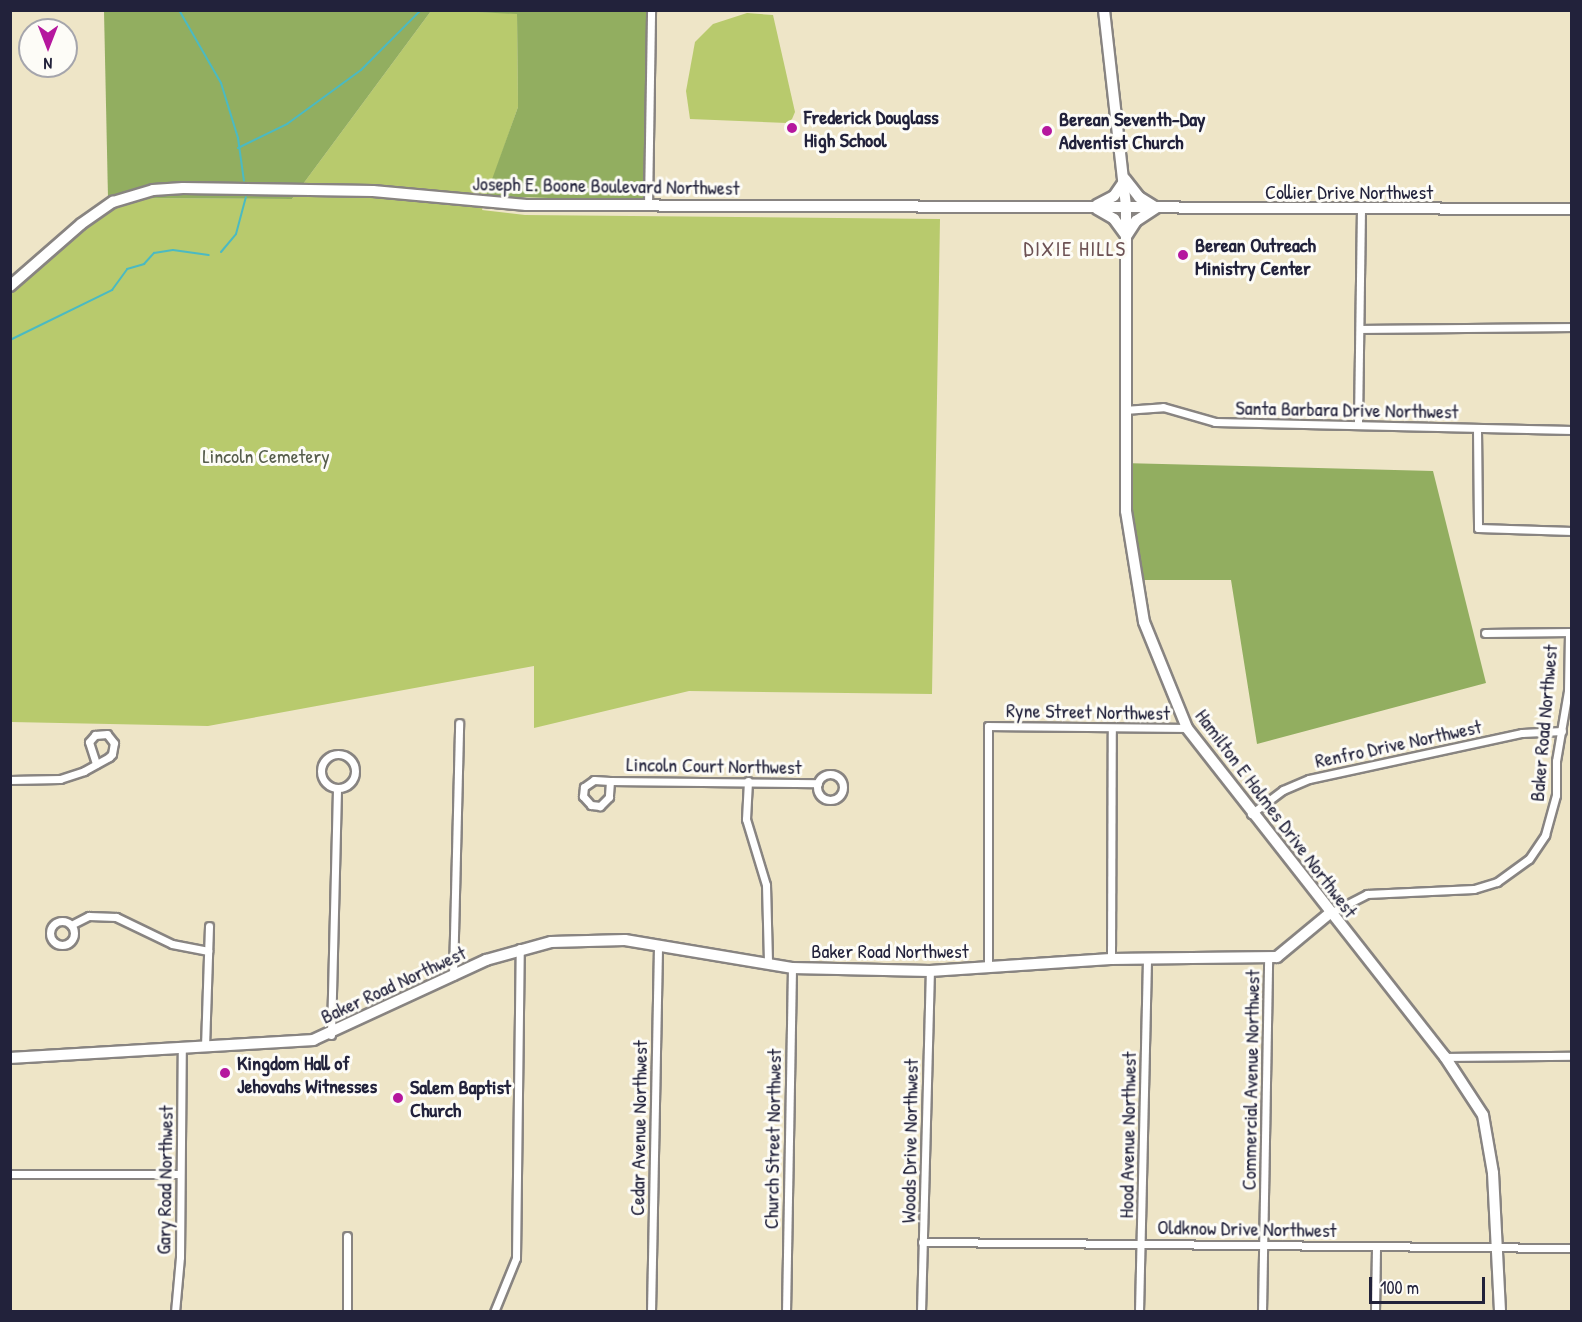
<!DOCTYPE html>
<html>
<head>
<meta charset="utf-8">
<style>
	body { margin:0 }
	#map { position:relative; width:1582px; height:1322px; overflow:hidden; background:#eee5c7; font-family:"Patrick Hand",sans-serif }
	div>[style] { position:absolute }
	.green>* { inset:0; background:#b8ca6d }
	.forest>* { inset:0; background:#92ae60 }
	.stream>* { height:2px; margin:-1px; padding:0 1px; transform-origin:1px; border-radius:1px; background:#4bbac2 }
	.roads { filter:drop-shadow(2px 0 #888481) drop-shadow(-2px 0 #888481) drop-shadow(0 2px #888481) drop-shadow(0 -2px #888481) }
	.street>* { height:7px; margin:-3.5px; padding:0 3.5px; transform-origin:3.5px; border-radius:3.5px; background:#fff }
	.street>.ring { margin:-3.5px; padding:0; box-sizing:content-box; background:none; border:7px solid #fff; border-radius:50% }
	.secondary>* { height:10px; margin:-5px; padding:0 5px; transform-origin:5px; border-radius:5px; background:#fff }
	.dots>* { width:16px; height:16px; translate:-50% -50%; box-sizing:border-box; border:3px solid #fdfcf7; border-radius:50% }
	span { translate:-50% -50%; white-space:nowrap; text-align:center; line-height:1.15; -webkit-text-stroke:6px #fdfcf7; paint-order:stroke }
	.poi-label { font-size:20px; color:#22223b; font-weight:700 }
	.left { translate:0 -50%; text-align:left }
	.street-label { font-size:20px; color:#22223b }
	.park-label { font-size:20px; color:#565d4c }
	.neighbourhood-label { font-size:21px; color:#6d5254; letter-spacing:1.5px }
	.frame { position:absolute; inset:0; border:12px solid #22223b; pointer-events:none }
	.north { position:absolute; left:18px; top:18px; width:60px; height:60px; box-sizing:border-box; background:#fdfcf7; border:2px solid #a5a5ac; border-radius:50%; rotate:180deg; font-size:16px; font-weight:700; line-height:24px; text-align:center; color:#22223b }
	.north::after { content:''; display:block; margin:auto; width:21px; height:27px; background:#b5179e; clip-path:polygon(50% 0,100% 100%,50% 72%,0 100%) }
	.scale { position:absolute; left:1369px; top:1277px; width:116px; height:27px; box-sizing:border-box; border:3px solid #22223b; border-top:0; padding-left:8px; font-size:18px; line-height:21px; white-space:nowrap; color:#22223b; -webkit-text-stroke:4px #fdfcf7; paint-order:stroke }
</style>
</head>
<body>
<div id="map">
	<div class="green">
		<div style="clip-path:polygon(431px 11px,517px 13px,518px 107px,482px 210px,525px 215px,940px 219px,932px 694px,689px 691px,534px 728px,534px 666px,208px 726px,11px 722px,11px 292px,108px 198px,292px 199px)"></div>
		<div style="clip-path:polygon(747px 13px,773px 15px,795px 112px,792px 119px,787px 123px,690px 119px,686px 91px,695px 42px,713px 24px)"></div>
	</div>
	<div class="forest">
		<div style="clip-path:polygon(104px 11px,431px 11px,292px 199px,108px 198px)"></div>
		<div style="clip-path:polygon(457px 11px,649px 11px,646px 201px,486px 196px,518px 107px,517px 14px)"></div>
		<div style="clip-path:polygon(1122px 463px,1433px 471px,1486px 683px,1257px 744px,1231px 580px,1140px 580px)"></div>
	</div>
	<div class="stream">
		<div style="left:179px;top:10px;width:84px;rotate:60.1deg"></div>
		<div style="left:221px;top:83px;width:58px;rotate:72.8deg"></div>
		<div style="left:238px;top:138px;width:43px;rotate:82.1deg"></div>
		<div style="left:238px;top:148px;width:55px;rotate:-26.1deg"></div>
		<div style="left:287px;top:124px;width:92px;rotate:-36.1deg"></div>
		<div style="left:361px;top:70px;width:85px;rotate:-45deg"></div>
		<div style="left:221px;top:252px;width:23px;rotate:-50deg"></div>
		<div style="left:236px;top:234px;width:38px;rotate:-75deg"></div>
		<div style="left:10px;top:340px;width:114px;rotate:-26.1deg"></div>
		<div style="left:112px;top:290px;width:26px;rotate:-54deg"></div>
		<div style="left:127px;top:269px;width:18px;rotate:-16deg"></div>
		<div style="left:144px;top:264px;width:15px;rotate:-48deg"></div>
		<div style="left:154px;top:253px;width:19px;rotate:-9deg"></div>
		<div style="left:173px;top:250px;width:36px;rotate:8deg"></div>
	</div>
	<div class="roads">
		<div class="street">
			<div style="left:648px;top:206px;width:196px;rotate:-89.1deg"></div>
			<div style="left:1360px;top:329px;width:212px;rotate:-0.5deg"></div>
			<div style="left:1124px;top:410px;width:39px;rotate:-4deg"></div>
			<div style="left:1163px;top:407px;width:54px;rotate:16.1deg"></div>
			<div style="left:1215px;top:422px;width:357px;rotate:1.3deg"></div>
			<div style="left:1358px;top:423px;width:214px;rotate:-89.2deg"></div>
			<div style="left:1477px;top:429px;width:99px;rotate:89.4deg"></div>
			<div style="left:1478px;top:528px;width:94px;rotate:1.8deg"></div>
			<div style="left:1485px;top:633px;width:87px;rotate:-0.7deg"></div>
			<div class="ring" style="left:321px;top:754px;width:27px;height:27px"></div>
			<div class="ring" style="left:817px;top:774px;width:19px;height:19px"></div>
			<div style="left:10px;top:780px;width:50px;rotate:-1.1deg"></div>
			<div style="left:60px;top:779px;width:25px;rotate:-18deg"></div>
			<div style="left:84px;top:771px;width:29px;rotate:-29deg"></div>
			<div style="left:109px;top:757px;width:4px;rotate:-45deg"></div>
			<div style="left:112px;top:754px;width:11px;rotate:-80deg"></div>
			<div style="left:114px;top:743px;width:11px;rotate:-128deg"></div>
			<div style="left:107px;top:734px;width:12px;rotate:175deg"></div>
			<div style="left:95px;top:735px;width:9px;rotate:131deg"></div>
			<div style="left:89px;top:742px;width:23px;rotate:72deg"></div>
			<div style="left:594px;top:780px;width:16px;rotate:4deg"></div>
			<div style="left:610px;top:781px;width:16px;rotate:94deg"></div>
			<div style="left:609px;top:797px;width:13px;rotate:135deg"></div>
			<div style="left:600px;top:806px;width:9px;rotate:-174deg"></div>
			<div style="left:591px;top:805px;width:12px;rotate:-132deg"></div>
			<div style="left:583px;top:796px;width:9px;rotate:-84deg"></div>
			<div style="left:584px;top:787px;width:12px;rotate:-35deg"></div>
			<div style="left:610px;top:781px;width:208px;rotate:0.6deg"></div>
			<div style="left:748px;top:781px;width:38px;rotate:93deg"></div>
			<div style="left:746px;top:819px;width:69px;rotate:73.1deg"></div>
			<div style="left:766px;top:885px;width:79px;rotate:88.5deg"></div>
			<div style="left:1251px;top:814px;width:40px;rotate:-37deg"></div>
			<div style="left:1283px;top:790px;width:28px;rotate:-23deg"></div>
			<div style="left:1309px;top:779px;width:218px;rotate:-12.2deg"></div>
			<div style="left:1522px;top:733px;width:40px;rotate:-2.9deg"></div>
			<div style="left:1330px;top:913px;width:42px;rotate:-27.2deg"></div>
			<div style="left:1367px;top:894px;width:107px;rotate:-2.7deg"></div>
			<div style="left:1474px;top:889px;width:24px;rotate:-17deg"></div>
			<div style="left:1497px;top:882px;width:39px;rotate:-36deg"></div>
			<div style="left:1529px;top:859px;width:29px;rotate:-56deg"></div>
			<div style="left:1545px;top:835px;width:41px;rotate:-74.6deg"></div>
			<div style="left:1556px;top:795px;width:34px;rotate:-90deg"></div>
			<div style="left:1556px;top:761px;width:71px;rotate:-80.3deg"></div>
			<div style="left:1568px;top:691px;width:59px;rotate:-89deg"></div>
			<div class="ring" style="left:50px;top:921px;width:17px;height:17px"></div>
			<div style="left:71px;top:925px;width:20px;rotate:-27deg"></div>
			<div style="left:89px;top:916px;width:27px;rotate:2deg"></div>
			<div style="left:116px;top:917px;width:62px;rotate:25.7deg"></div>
			<div style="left:172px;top:944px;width:37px;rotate:11deg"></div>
			<div style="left:1111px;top:959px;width:231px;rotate:-89.8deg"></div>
			<div style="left:988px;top:967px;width:241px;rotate:-90deg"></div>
			<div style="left:988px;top:726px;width:199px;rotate:0.6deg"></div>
			<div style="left:453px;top:976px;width:253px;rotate:-88.6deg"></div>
			<div style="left:331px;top:1035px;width:247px;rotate:-88.6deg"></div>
			<div style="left:205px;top:1047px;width:121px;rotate:-88.1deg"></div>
			<div style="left:1445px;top:1057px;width:127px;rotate:-0.5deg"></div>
			<div style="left:10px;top:1174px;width:170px"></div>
			<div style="left:347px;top:1236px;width:76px;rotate:90deg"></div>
			<div style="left:922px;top:1242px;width:650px;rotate:0.53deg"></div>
			<div style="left:175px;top:1312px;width:55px;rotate:-84.8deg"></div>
			<div style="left:180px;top:1257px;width:209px;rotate:-89.5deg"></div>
			<div style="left:494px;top:1312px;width:58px;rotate:-67.8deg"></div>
			<div style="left:516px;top:1258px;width:310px;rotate:-89.3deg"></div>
			<div style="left:651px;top:1312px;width:368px;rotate:-88.9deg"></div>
			<div style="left:786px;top:1312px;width:344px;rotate:-89deg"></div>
			<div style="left:921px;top:1312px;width:341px;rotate:-88.5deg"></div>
			<div style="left:1139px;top:1312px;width:354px;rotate:-88.7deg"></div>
			<div style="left:1262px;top:1312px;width:355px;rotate:-89deg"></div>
			<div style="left:1375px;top:1312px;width:66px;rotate:-89.1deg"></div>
		</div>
		<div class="secondary">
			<div style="left:1104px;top:10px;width:198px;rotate:83.6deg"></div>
			<div style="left:1126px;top:207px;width:304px;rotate:90deg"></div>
			<div style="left:1126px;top:511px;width:112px;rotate:80.8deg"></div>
			<div style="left:1144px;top:622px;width:114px;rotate:67.9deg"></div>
			<div style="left:1187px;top:728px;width:418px;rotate:51.9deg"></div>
			<div style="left:1445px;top:1057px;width:69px;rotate:56.8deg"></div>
			<div style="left:1483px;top:1115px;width:59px;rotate:80.2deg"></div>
			<div style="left:1493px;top:1173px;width:139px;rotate:87.1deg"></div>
			<div style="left:1125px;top:179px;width:23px;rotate:52deg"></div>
			<div style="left:1139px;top:197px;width:19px;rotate:32deg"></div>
			<div style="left:1097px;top:205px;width:19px;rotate:-28deg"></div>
			<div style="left:1114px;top:196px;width:19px;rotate:-55deg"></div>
			<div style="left:1097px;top:209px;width:20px;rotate:30deg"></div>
			<div style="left:1114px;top:219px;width:19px;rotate:54deg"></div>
			<div style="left:1127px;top:235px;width:17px;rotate:-57deg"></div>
			<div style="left:1136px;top:221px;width:24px;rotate:-33deg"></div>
			<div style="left:10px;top:286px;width:94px;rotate:-41.1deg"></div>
			<div style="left:81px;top:224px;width:39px;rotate:-35deg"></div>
			<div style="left:113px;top:202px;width:42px;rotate:-16.7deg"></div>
			<div style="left:153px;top:190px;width:30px;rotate:-4deg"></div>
			<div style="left:183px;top:188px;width:190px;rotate:0.9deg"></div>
			<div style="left:373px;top:191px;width:154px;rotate:5.2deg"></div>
			<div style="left:526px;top:205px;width:1046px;rotate:0.22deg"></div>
			<div style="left:10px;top:1058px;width:304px;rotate:-3.4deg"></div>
			<div style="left:313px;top:1040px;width:191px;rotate:-24.8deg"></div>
			<div style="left:486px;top:960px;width:67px;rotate:-15.5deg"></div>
			<div style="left:551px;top:942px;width:74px;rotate:-1.5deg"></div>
			<div style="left:625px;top:940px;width:169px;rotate:9.5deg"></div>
			<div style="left:792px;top:968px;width:138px;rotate:1.2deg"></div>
			<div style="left:930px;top:971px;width:181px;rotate:-3.8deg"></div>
			<div style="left:1111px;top:959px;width:166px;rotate:-0.7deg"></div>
			<div style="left:1277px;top:957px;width:69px;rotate:-39.7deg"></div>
		</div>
	</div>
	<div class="dots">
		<div style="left:792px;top:128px;background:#b5179e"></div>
		<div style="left:1047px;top:131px;background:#b5179e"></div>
		<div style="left:1183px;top:255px;background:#b5179e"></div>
		<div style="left:225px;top:1073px;background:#b5179e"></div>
		<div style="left:398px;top:1098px;background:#b5179e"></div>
	</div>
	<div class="poi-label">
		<span class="left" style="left:804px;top:128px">Frederick Douglass<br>High School</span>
		<span class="left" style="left:1059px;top:130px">Berean Seventh-Day<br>Adventist Church</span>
		<span class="left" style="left:1195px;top:256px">Berean Outreach<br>Ministry Center</span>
		<span class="left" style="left:237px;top:1074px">Kingdom Hall of<br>Jehovahs Witnesses</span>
		<span class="left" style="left:410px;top:1098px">Salem Baptist<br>Church</span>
	</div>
	<div class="street-label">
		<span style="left:606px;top:185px;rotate:1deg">Joseph E. Boone Boulevard Northwest</span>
		<span style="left:1349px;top:191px">Collier Drive Northwest</span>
		<span style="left:1347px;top:409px;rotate:1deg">Santa Barbara Drive Northwest</span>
		<span style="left:1088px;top:711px;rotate:1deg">Ryne Street Northwest</span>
		<span style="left:1543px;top:723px;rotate:-85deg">Baker Road Northwest</span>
		<span style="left:1398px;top:743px;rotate:-12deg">Renfro Drive Northwest</span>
		<span style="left:714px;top:765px;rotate:1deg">Lincoln Court Northwest</span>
		<span style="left:1277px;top:813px;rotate:53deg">Hamilton E Holmes Drive Northwest</span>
		<span style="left:890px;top:950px">Baker Road Northwest</span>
		<span style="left:393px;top:984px;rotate:-25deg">Baker Road Northwest</span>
		<span style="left:1250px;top:1080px;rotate:-89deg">Commercial Avenue Northwest</span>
		<span style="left:638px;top:1128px;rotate:-89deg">Cedar Avenue Northwest</span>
		<span style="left:1127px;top:1135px;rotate:-89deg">Hood Avenue Northwest</span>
		<span style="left:772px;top:1139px;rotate:-89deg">Church Street Northwest</span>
		<span style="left:909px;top:1141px;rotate:-89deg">Woods Drive Northwest</span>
		<span style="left:164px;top:1180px;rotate:-89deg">Gary Road Northwest</span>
		<span style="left:1247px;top:1228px;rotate:1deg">Oldknow Drive Northwest</span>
	</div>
	<div class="park-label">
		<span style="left:266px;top:455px">Lincoln Cemetery</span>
	</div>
	<div class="neighbourhood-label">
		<span style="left:1075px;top:249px">DIXIE HILLS</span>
	</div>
	<div class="frame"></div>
	<div class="north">N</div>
	<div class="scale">100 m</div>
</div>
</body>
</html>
